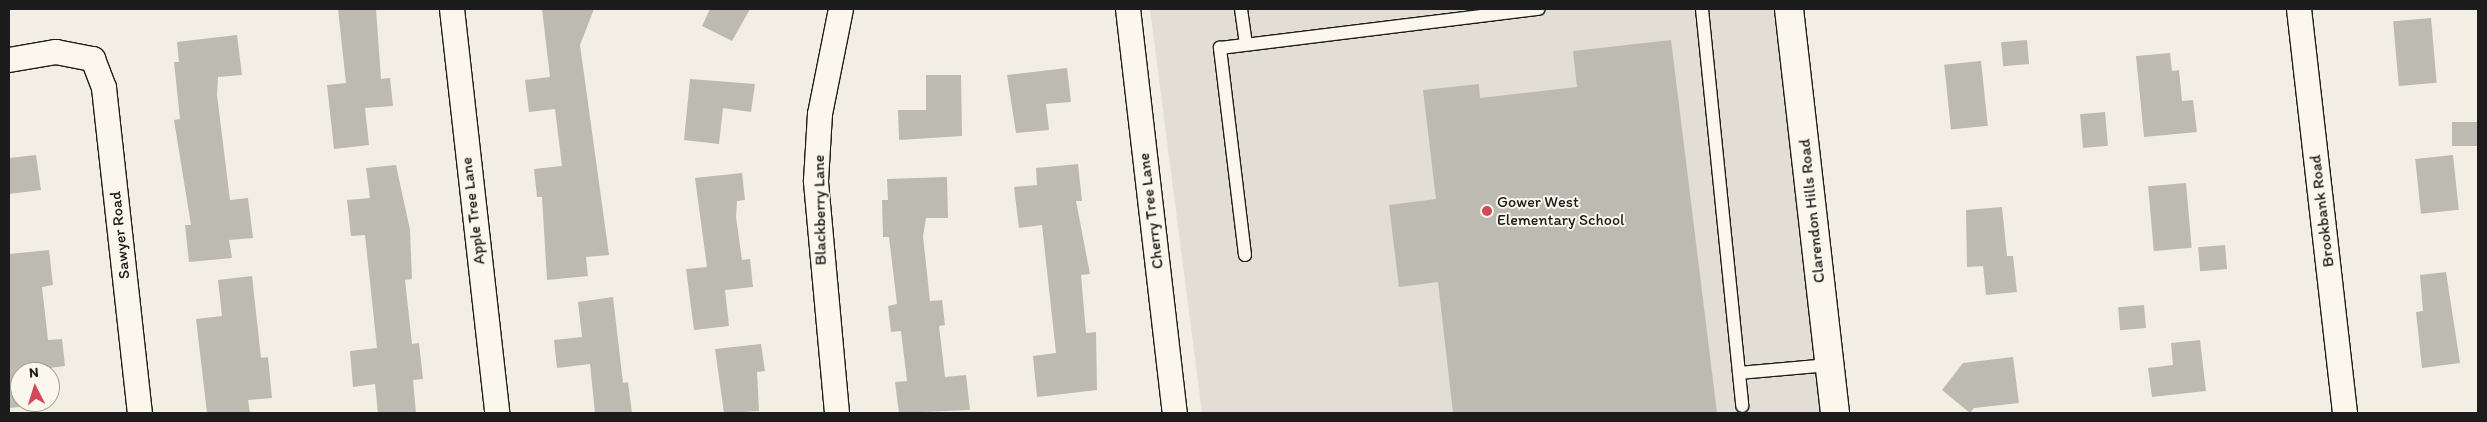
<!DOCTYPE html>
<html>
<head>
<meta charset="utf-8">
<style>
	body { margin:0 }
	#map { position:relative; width:2487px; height:422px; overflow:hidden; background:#f2eee4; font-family:Itim,sans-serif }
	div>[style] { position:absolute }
	.built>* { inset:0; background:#e2ded5 }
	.building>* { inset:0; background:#bdbab1; transform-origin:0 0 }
	.roads { filter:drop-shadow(1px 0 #1c1c1c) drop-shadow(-1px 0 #1c1c1c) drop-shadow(0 1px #1c1c1c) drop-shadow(0 -1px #1c1c1c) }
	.lane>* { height:12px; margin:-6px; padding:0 6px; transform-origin:6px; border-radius:6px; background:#fbf7ec }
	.street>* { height:24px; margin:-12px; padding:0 12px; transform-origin:12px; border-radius:12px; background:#fbf7ec }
	.secondary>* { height:28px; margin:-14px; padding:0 14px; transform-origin:14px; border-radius:14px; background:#fbf7ec }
	.dots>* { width:14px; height:14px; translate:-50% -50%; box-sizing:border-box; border:2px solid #fbf7ec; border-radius:50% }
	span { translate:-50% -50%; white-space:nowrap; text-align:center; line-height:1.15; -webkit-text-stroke:4px #fbf7ec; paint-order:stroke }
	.poi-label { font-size:16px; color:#1c1c1c }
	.left { translate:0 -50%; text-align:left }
	.street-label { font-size:16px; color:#1c1c1c }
	.frame { position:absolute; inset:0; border:10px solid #1c1c1c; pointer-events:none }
	.north { position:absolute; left:10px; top:362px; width:50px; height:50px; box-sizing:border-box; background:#fbf7ec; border:1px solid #a29f99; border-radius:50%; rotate:355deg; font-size:14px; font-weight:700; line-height:20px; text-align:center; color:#1c1c1c }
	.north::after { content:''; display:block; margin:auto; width:18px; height:22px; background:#d1495b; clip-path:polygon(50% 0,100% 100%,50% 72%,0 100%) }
</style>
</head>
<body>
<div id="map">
	<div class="built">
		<div style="clip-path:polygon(1150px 9px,1774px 9px,1821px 413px,1202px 413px)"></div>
	</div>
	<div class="building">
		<div style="clip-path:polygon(338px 9px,376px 9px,381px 79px,390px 78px,393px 106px,365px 108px,369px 145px,334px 149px,327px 85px,346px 83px)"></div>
		<div style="clip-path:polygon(542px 9px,594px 9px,580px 45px,609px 255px,586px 257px,588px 276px,547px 280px,542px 197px,537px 197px,534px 169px,562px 166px,555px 109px,529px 112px,525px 80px,550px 77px)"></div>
		<div style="clip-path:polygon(710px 9px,750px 9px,732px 41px,702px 26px)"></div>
		<div style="left:2431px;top:18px;width:65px;height:38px;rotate:85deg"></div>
		<div style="clip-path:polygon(237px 35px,242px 75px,218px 77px,217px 95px,230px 200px,248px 198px,253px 238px,229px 240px,232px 258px,189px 262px,185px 225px,191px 225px,174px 120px,180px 119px,174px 62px,179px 62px,177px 42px)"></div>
		<div style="clip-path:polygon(1671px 40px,1717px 413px,1453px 413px,1438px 282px,1399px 287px,1389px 205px,1436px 199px,1423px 90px,1479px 84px,1480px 98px,1577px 87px,1573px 51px)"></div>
		<div style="left:2027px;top:40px;width:24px;height:26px;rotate:85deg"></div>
		<div style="clip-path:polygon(2170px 53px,2172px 71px,2179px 70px,2182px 101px,2193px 100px,2197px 132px,2144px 137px,2136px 56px)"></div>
		<div style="left:1981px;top:61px;width:65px;height:37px;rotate:84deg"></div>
		<div style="clip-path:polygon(1067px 68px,1071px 102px,1046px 104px,1049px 130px,1016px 133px,1007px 75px)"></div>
		<div style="clip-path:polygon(926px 75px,961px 75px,962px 136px,899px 140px,898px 110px,926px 110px)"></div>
		<div style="clip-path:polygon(690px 79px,755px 84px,751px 112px,723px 108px,719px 144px,684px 140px)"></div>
		<div style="left:2105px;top:112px;width:34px;height:25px;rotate:85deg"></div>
		<div style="left:2478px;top:122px;width:24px;height:26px;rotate:90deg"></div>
		<div style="clip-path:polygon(36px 155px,41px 190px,9px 194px,9px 158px)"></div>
		<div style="left:2453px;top:155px;width:55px;height:38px;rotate:84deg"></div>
		<div style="clip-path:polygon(1078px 164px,1082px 201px,1076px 201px,1090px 274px,1081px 275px,1086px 333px,1096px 332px,1097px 390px,1037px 397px,1033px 356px,1056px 353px,1042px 225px,1019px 228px,1014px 187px,1037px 185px,1036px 168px)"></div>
		<div style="clip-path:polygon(396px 165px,410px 230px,412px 279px,405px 280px,412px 344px,419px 343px,423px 379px,413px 380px,416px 413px,378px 413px,375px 384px,353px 387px,350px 351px,377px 348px,365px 235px,351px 236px,347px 200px,370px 198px,366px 168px)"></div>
		<div style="clip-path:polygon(742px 173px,745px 200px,737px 201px,736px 217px,742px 260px,750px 259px,753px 287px,725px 290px,729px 326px,694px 330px,686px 269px,707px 267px,695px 178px)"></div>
		<div style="clip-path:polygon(947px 177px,948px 218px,926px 218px,923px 236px,930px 301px,942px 300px,945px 325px,939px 326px,945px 377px,966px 375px,970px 410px,899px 413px,895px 382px,907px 381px,901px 331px,891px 332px,888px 306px,897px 304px,889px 237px,883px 237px,882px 200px,888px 200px,887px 179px)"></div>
		<div style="left:2186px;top:183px;width:65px;height:38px;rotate:85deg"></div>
		<div style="clip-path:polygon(2002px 207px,2007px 256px,2013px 256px,2017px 292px,1986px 295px,1983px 266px,1967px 267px,1966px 210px)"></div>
		<div style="left:2225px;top:245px;width:24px;height:27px;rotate:85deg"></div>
		<div style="clip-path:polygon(49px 250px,53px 285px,42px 287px,48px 340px,62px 339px,65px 366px,20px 372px,20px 402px,41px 405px,9px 408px,9px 254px)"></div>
		<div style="clip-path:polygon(2446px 272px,2460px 363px,2422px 368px,2416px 312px,2423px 311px,2420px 275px)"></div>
		<div style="clip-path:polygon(252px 276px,261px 358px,268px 357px,272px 398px,248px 400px,250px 413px,207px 413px,196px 319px,222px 316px,218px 280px)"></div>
		<div style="clip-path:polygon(613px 297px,623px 383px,628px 382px,632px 413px,595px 413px,590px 364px,557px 368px,554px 340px,582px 337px,578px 302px)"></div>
		<div style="left:2144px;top:305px;width:23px;height:26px;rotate:85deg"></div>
		<div style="clip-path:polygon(2200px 340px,2206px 391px,2152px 397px,2148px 368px,2173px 365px,2171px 343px)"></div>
		<div style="clip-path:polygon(761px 344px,765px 371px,757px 372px,759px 411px,724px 413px,715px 349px)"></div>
		<div style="clip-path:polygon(2013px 357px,2019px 403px,1974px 408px,1970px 413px,1942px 390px,1963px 363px)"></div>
	</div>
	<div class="roads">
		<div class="lane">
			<div style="left:1241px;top:9px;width:34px;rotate:82deg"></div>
			<div style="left:1702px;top:9px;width:399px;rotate:84.2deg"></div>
			<div style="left:1245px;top:255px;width:209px;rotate:-96.9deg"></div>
			<div style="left:1220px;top:48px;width:321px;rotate:-7deg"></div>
			<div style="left:1739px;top:373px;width:90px;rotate:-5.1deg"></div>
		</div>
		<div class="street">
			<div style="left:452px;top:9px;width:406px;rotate:83.6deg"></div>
			<div style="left:1128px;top:9px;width:407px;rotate:83.4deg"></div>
			<div style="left:2299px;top:9px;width:407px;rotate:83.5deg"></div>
			<div style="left:9px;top:60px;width:48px;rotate:-9.7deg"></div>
			<div style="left:56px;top:52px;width:38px;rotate:11deg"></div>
			<div style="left:93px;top:59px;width:31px;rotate:69deg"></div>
			<div style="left:104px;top:88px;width:327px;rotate:83.7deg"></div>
			<div style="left:837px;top:413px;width:233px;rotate:-95.2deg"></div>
			<div style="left:816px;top:181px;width:67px;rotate:-86.6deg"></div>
			<div style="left:820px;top:114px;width:107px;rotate:-78.7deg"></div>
		</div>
		<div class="secondary">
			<div style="left:1789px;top:9px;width:407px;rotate:83.5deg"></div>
		</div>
	</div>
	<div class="dots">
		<div style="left:1487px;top:211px;background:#d1495b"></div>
	</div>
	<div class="poi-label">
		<span class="left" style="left:1497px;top:211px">Gower West<br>Elementary School</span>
	</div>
	<div class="street-label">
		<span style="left:820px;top:210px;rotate:-91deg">Blackberry Lane</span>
		<span style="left:473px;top:211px;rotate:-97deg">Apple Tree Lane</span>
		<span style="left:1151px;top:211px;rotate:-97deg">Cherry Tree Lane</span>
		<span style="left:1812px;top:211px;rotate:-96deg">Clarendon Hills Road</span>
		<span style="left:2322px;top:211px;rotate:-97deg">Brookbank Road</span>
		<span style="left:120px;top:235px;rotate:-96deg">Sawyer Road</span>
	</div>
	<div class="frame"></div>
	<div class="north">N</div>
</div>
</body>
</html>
